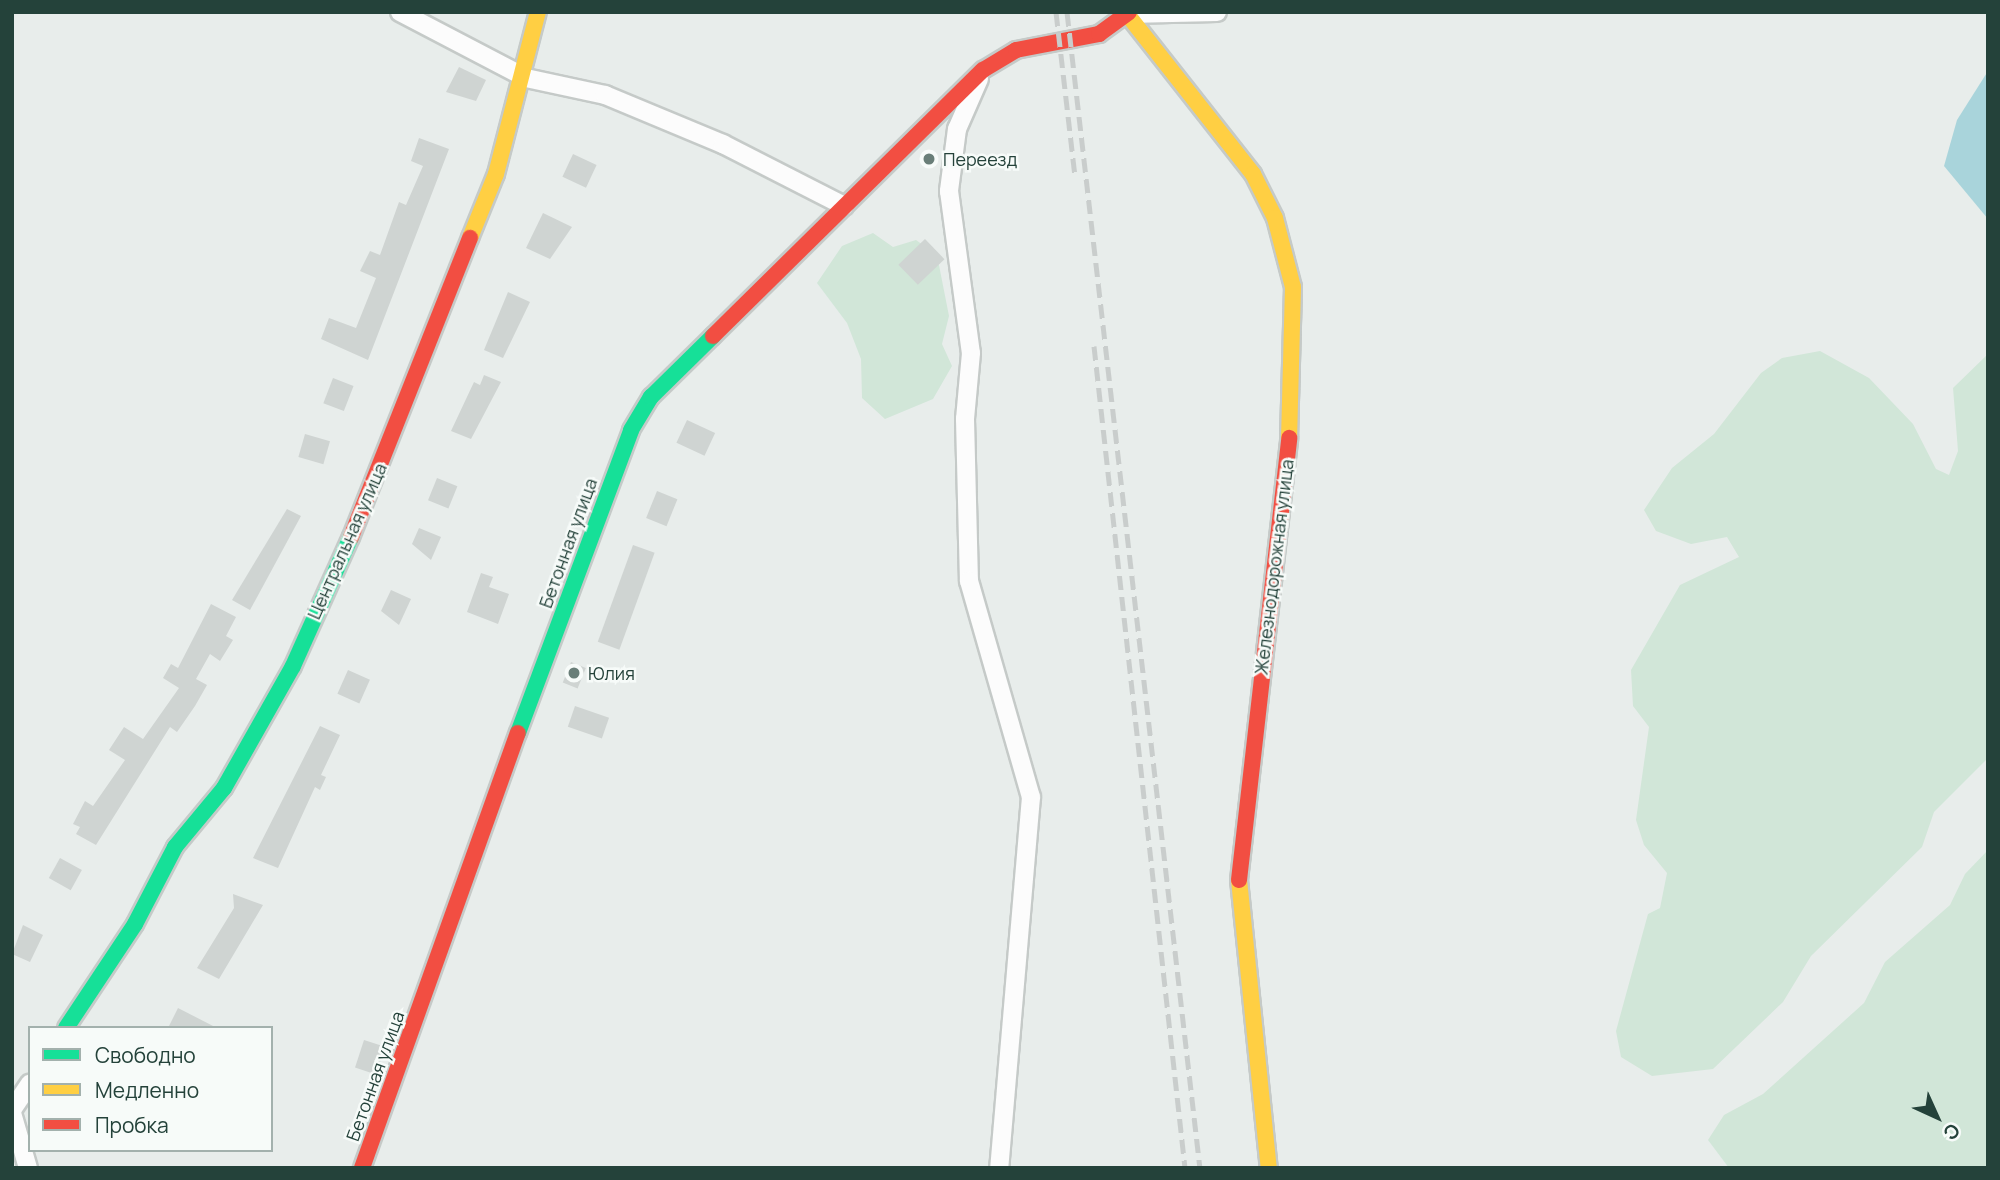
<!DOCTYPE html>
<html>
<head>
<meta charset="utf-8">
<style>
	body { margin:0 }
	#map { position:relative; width:2000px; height:1180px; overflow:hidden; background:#e8edeb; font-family:Manrope,sans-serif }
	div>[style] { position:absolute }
	.green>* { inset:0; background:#d1e6d8 }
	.water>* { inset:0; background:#a9d4db }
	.building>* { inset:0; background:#cfd4d2; transform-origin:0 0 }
	.roads { filter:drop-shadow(2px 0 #c5cac8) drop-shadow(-2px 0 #c5cac8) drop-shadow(0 2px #c5cac8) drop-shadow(0 -2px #c5cac8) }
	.street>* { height:18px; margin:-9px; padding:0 9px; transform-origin:9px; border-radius:9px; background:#fcfcfc }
	.fast>* { height:16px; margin:-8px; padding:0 8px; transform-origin:8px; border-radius:8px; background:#16e098 }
	.slow>* { height:16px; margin:-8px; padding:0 8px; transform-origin:8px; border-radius:8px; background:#ffcf43 }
	.jam>* { height:16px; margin:-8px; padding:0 8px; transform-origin:8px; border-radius:8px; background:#f24e42 }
	.rail>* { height:5px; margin-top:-2.5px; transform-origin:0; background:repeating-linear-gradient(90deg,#c9cdcc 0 14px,transparent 0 21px) }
	.dots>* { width:19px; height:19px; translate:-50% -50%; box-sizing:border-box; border:4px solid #f7fbf9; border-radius:50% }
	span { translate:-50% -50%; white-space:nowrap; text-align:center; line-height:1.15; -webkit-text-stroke:5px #f7fbf9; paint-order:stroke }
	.poi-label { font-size:18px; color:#24423a }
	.left { translate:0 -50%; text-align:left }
	.street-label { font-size:18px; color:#24423a }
	.frame { position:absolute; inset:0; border:14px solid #24423a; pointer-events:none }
	.legend { position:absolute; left:28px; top:1026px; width:245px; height:126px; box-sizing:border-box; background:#f7fbf9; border:2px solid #a3b1ad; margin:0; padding:9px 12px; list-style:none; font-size:21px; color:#24423a }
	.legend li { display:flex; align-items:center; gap:14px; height:35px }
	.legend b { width:35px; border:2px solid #a3b1ad }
	.north { position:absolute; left:1902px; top:1082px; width:70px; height:70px; -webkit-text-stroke:5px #f7fbf9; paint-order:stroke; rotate:135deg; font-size:19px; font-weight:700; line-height:28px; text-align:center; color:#24423a }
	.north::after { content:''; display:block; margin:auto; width:24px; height:32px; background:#24423a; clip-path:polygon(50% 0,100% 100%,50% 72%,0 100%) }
</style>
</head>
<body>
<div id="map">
	<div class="green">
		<div style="clip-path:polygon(873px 233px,893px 247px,916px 240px,937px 255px,949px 316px,942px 344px,952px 366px,933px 399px,885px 419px,862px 398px,861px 359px,847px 323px,817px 283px,842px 246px)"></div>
		<div style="clip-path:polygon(1820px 351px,1869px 378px,1913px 424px,1936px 469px,1949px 475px,1958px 451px,1953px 388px,1988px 354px,1988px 758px,1934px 812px,1922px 847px,1811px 956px,1783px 1002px,1713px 1069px,1652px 1076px,1621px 1057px,1616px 1031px,1648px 914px,1660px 908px,1667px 873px,1644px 845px,1636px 820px,1649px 727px,1633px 706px,1631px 670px,1680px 585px,1739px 557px,1727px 537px,1691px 544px,1656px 531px,1644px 510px,1672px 468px,1714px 434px,1761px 373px,1782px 358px)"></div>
		<div style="clip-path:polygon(1988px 850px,1988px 1168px,1729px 1168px,1708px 1140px,1724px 1115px,1763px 1094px,1864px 1003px,1885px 962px,1950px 905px,1965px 874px)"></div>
	</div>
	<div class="water">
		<div style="clip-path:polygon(1988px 71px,1988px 219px,1944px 166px,1957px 120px)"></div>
	</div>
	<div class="building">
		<div style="clip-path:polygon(459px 67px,486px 80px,476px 101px,446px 92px)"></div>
		<div style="clip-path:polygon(419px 138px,449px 149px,368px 360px,321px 339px,329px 318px,356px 328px,376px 278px,360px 271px,370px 251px,380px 255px,399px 202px,406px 205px,423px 166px,411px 161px)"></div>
		<div style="left:573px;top:154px;width:26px;height:25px;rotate:25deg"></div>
		<div style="clip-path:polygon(543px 213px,572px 227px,550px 259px,526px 248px)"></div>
		<div style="left:925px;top:239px;width:28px;height:37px;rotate:46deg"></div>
		<div style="clip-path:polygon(508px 292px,530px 302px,503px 358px,484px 350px)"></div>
		<div style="clip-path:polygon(484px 375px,501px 382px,471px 439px,451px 431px,474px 382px,480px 385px)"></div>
		<div style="left:333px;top:378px;width:22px;height:27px;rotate:21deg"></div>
		<div style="left:687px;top:420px;width:31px;height:25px;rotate:25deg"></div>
		<div style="left:305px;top:434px;width:26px;height:24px;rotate:16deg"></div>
		<div style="left:437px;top:478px;width:22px;height:24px;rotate:22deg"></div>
		<div style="left:657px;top:491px;width:22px;height:29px;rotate:22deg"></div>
		<div style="clip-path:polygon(287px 509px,301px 516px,250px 610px,232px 600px)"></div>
		<div style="clip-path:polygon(419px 528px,441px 537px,431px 560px,412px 544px)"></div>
		<div style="left:633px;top:545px;width:23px;height:103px;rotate:20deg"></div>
		<div style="clip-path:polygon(481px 573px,493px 577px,489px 587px,509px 594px,498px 624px,467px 612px)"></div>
		<div style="clip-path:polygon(391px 590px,411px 599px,399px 625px,381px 611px)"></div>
		<div style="clip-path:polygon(211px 604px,236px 617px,226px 636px,233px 640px,220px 661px,210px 654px,196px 679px,207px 685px,195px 706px,177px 732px,170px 727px,96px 845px,76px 834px,80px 827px,73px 824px,85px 801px,93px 806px,125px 760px,109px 750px,124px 727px,143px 739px,179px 688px,163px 678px,171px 664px,178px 668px)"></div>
		<div style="left:571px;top:662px;width:16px;height:22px;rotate:22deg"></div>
		<div style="left:348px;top:670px;width:24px;height:26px;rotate:24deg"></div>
		<div style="left:575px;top:706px;width:36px;height:22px;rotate:19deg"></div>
		<div style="clip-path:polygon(320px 726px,340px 735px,321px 775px,326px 777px,320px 790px,315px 787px,278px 868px,253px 858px)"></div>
		<div style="left:60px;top:858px;width:25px;height:23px;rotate:29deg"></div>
		<div style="clip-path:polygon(233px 894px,263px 905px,219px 979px,197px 968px,234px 908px)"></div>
		<div style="clip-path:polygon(23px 925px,43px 935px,30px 962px,12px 954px)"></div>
		<div style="clip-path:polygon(178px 1008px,217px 1028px,168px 1028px)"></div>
		<div style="left:364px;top:1040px;width:22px;height:29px;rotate:18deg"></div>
	</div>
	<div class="roads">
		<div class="street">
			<div style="left:400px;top:12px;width:142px;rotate:27.6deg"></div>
			<div style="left:526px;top:78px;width:81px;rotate:12.1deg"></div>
			<div style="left:605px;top:95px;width:128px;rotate:22.6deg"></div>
			<div style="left:723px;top:144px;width:136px;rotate:27.1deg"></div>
			<div style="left:1127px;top:14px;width:90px;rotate:-1.3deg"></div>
			<div style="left:979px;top:79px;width:55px;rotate:113.7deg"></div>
			<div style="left:957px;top:129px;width:63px;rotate:97.4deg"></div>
			<div style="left:949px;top:191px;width:163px;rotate:82.3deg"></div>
			<div style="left:971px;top:353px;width:66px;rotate:95.2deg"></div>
			<div style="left:965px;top:419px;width:162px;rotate:88.6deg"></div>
			<div style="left:969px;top:581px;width:225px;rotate:74deg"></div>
			<div style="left:1031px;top:797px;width:372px;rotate:94.9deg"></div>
			<div style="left:12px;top:1110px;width:32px;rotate:-56deg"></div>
			<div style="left:12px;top:1113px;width:57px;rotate:73.8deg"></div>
		</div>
		<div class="fast">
			<div style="left:518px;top:733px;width:323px;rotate:-69.5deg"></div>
			<div style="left:631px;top:430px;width:39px;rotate:-59deg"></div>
			<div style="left:651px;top:397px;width:87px;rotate:-44.5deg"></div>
			<div style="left:66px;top:1028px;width:125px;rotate:-56.4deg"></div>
			<div style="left:135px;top:924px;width:87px;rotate:-62.5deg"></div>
			<div style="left:175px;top:847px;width:77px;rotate:-50.3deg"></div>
			<div style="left:224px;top:788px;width:140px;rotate:-60.5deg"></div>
			<div style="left:293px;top:666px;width:141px;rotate:-65.8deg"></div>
		</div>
		<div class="slow">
			<div style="left:1127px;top:14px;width:204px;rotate:51.8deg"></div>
			<div style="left:1253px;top:174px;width:49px;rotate:63.4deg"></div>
			<div style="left:1275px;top:218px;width:71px;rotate:75.4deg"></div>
			<div style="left:1293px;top:287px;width:151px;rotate:91.5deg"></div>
			<div style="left:470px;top:238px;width:69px;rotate:-67.9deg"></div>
			<div style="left:496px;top:174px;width:167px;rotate:-75.5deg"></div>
			<div style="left:1239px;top:880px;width:290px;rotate:84.1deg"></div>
		</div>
		<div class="jam">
			<div style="left:713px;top:336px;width:379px;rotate:-44.6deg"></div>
			<div style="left:983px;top:70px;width:39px;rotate:-31deg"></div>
			<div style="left:1016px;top:50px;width:85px;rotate:-10.9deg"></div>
			<div style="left:1099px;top:34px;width:37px;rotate:-36deg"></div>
			<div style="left:351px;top:537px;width:322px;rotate:-68.3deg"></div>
			<div style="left:1239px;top:880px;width:445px;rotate:-83.5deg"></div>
			<div style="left:362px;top:1168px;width:462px;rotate:-70.3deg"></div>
		</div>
	</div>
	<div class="rail">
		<div style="left:1056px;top:12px;width:165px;rotate:83.4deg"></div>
		<div style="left:1067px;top:12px;width:1164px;rotate:83.44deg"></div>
		<div style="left:1094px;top:346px;width:827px;rotate:83.68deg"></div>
	</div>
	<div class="dots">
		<div style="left:929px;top:159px;background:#697e78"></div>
		<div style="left:574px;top:673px;background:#697e78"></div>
	</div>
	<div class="poi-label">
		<span class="left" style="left:943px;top:159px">Переезд</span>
		<span class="left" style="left:588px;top:673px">Юлия</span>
	</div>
	<div class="street-label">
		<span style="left:347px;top:541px;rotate:-66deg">Центральная улица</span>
		<span style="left:568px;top:543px;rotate:-70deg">Бетонная улица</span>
		<span style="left:1274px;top:567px;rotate:-83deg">Железнодорожная улица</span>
		<span style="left:375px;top:1076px;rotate:-70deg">Бетонная улица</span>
	</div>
	<div class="frame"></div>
	<ul class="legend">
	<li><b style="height:9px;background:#16e098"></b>Свободно</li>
	<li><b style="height:9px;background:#ffcf43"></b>Медленно</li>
	<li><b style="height:9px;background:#f24e42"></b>Пробка</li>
	</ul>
	<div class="north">С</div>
</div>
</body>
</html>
